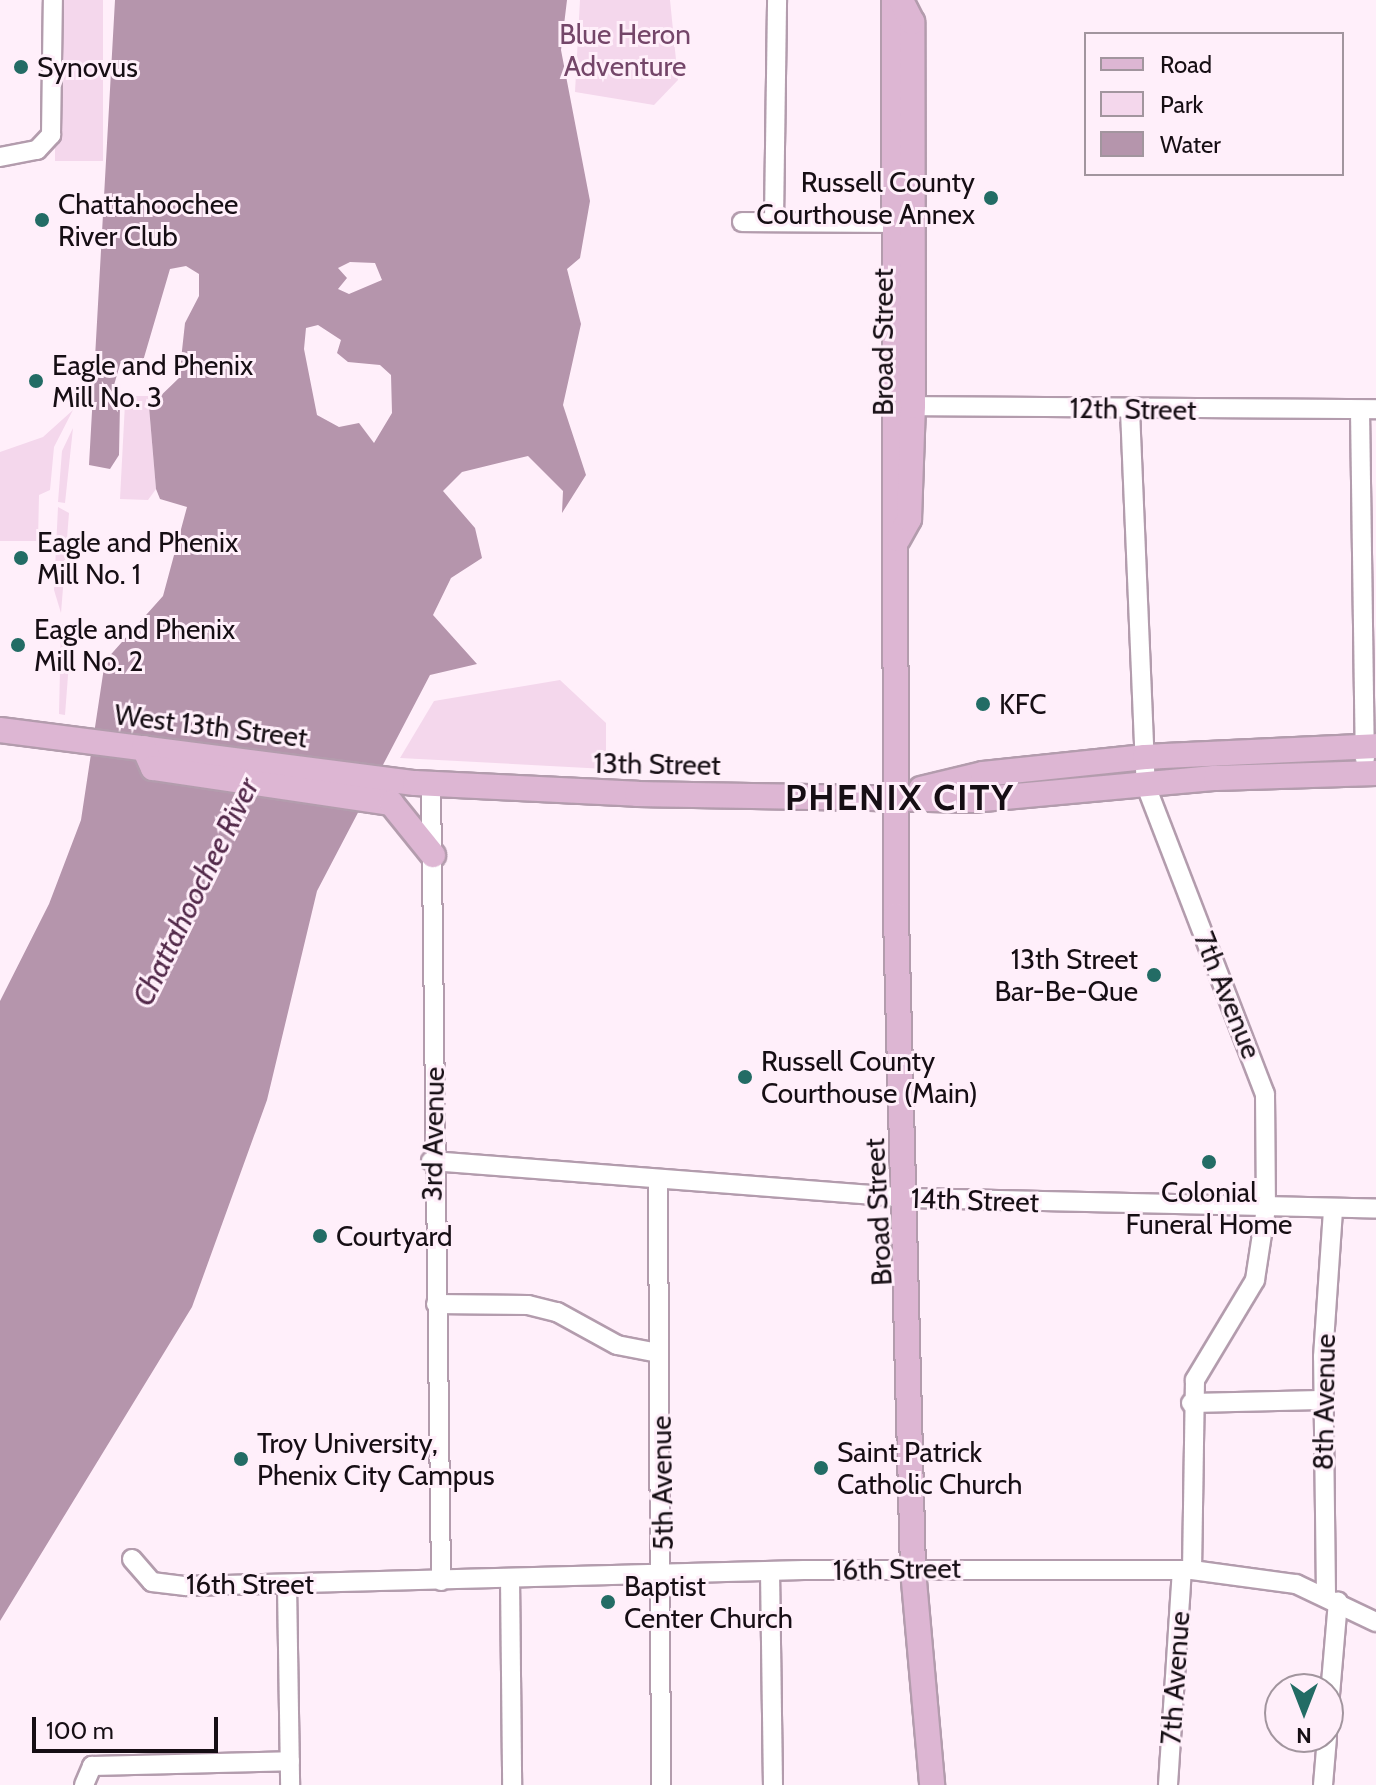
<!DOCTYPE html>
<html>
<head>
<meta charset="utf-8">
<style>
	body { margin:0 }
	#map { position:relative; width:1376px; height:1785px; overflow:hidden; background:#ffeffa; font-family:Cabin,sans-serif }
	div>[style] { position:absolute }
	.green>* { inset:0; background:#f4d7ec; transform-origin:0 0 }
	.water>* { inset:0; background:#b595ac }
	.roads { filter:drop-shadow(2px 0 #b39cad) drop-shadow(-2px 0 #b39cad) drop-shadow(0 2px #b39cad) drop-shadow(0 -2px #b39cad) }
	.minor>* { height:18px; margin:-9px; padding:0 9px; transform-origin:9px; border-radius:9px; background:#fff }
	.major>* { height:24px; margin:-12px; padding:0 12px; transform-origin:12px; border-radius:12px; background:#ddb6d3 }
	.dots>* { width:22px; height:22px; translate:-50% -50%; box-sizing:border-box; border:4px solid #ffeffa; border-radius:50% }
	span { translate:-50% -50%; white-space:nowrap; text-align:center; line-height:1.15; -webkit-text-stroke:6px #ffeffa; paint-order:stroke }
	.park-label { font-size:28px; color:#744669 }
	.poi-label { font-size:28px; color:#160e14 }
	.left { translate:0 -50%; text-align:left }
	.right { translate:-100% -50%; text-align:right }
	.street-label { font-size:28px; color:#160e14 }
	.water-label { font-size:30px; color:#522849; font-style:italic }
	.district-label { font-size:36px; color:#160e14; font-weight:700; letter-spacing:2px }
	.legend { position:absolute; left:1084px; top:32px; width:260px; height:144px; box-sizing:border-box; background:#ffeffa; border:2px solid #a2959e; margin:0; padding:10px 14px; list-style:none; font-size:24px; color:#160e14 }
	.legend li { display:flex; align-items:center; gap:16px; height:40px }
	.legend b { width:40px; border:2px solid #a2959e }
	.north { position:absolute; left:1264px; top:1673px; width:80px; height:80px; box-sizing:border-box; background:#ffeffa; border:2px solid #a2959e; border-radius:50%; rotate:180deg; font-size:22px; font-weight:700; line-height:32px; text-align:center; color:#160e14 }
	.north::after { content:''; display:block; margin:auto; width:28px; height:36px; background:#236c65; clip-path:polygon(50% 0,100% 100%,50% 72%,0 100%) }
	.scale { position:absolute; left:32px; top:1717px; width:186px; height:36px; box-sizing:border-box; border:4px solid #160e14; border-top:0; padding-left:10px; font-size:24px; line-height:28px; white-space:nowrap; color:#160e14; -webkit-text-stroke:6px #ffeffa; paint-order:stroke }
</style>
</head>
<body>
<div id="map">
	<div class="green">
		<div style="left:55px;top:0;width:48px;height:161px"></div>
		<div style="clip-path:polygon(580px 0,670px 0,678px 80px,654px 105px,575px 92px)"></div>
		<div style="clip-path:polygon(133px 396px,148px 396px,156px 489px,148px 500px,120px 499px,125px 403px)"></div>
		<div style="clip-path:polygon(73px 410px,54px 447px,50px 490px,39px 495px,38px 541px,0 541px,0 452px,43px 437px)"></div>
		<div style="clip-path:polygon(73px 428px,65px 503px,58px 502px,62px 451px)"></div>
		<div style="clip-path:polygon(58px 507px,69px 513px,61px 613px,54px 590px)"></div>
		<div style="clip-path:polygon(72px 623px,65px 715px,59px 714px,61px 625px)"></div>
		<div style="clip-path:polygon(560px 680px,606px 723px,606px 769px,400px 758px,434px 701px)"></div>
	</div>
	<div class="water">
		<div style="clip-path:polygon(evenodd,115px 0,567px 0,561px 50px,590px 201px,580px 258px,567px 269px,581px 324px,563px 405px,586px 475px,562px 513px,563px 491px,528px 456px,462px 472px,443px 491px,475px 528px,482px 558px,451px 578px,433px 615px,477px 664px,430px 675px,317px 891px,267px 1100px,192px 1307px,0 1621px,0 1001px,49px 904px,81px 820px,105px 661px,163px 596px,187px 507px,160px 499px,156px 489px,149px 407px,179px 378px,185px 323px,199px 296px,199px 274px,186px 266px,170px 269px,143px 361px,121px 361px,112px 392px,112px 402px,120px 403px,119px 455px,110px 469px,89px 465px,115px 0,350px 262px,375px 263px,382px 280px,349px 294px,338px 289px,347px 278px,338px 268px,350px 262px,115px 0,318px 325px,341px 340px,337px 353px,348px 362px,380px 365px,391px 375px,392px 413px,374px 443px,359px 423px,339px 427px,317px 415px,304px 349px,306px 328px,318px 325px)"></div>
	</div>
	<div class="roads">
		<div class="minor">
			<div style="left:0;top:157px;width:38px;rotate:-11deg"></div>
			<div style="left:37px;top:150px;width:21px;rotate:-47deg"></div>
			<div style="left:51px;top:135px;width:135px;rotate:-89.2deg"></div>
			<div style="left:774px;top:220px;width:220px;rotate:-89.2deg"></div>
			<div style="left:742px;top:222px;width:148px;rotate:0.4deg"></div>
			<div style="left:903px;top:406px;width:473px;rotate:0.4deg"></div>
			<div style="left:1130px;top:410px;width:376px;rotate:87.6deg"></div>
			<div style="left:1146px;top:786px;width:330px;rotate:68.9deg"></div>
			<div style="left:1265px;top:1094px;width:114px;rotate:89.5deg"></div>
			<div style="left:1266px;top:1208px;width:73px;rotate:98.7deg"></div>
			<div style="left:1255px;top:1280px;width:117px;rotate:121deg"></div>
			<div style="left:1195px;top:1380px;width:190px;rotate:90.9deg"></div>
			<div style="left:1360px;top:410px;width:349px;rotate:89.2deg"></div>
			<div style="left:431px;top:784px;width:797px;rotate:89.28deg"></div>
			<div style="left:431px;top:1161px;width:478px;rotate:4.4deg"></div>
			<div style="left:908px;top:1198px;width:468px;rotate:1.3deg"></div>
			<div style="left:658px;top:1181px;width:604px;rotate:89.72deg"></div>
			<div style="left:436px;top:1304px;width:92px;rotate:0.6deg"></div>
			<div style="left:528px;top:1305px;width:30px;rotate:14deg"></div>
			<div style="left:557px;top:1312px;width:68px;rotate:28.8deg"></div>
			<div style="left:617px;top:1345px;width:42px;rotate:11deg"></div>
			<div style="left:1191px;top:1403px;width:131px;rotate:-1.3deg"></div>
			<div style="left:132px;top:1559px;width:30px;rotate:49deg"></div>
			<div style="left:152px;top:1582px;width:34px;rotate:7deg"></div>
			<div style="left:186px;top:1586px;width:618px;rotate:-1.48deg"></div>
			<div style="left:804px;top:1570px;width:388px"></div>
			<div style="left:1192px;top:1570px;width:105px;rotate:7.7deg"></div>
			<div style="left:1296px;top:1584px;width:89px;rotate:25.4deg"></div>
			<div style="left:770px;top:1571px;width:214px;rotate:89.2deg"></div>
			<div style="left:510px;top:1578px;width:207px;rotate:89.4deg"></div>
			<div style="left:287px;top:1585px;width:200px;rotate:89.1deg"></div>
			<div style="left:1326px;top:1595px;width:238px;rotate:-90.7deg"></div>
			<div style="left:1323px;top:1357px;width:148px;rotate:-86.1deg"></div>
			<div style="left:1328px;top:1718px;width:117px;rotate:-85.1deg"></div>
			<div style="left:84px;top:1785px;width:21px;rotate:-67deg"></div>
			<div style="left:92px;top:1766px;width:198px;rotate:-1.4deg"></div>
			<div style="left:1168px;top:1785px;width:215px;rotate:-86.3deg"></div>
			<div style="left:1323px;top:1785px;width:48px;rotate:-85.2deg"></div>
		</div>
		<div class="major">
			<div style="left:894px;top:0;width:916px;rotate:89.87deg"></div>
			<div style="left:896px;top:916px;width:654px;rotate:88.51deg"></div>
			<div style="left:913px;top:1570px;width:216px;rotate:84.9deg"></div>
			<div style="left:898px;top:539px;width:23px;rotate:-61deg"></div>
			<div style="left:909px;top:519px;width:113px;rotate:-88deg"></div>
			<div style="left:913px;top:406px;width:384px;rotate:-90.1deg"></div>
			<div style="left:912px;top:22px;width:25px;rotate:-117deg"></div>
			<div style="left:0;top:730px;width:418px;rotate:7.3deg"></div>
			<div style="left:415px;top:783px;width:222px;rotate:2.8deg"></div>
			<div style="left:637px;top:794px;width:335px;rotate:1deg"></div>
			<div style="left:972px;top:800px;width:245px;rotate:-5.2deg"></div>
			<div style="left:1216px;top:778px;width:160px;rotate:-1.8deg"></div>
			<div style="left:144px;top:748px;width:22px;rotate:66deg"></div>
			<div style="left:153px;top:768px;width:241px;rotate:8.4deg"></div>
			<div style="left:391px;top:803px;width:67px;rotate:51.1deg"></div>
			<div style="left:921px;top:789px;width:64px;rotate:-13.6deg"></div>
			<div style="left:983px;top:774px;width:163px;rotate:-6deg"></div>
			<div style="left:1145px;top:757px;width:231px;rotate:-2.7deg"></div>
		</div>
	</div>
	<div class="dots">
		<div style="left:21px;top:67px;background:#236c65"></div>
		<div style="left:991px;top:198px;background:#236c65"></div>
		<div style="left:42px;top:220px;background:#236c65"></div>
		<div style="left:36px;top:381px;background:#236c65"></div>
		<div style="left:21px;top:558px;background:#236c65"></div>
		<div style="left:18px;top:645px;background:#236c65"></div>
		<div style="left:983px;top:704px;background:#236c65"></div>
		<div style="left:1154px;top:975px;background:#236c65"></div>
		<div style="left:745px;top:1077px;background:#236c65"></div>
		<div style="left:1209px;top:1162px;background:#236c65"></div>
		<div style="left:320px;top:1236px;background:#236c65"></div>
		<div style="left:241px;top:1459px;background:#236c65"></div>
		<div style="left:821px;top:1468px;background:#236c65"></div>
		<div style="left:608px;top:1602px;background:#236c65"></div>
	</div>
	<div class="park-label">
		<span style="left:625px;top:50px">Blue Heron<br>Adventure</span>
	</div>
	<div class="poi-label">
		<span class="left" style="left:37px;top:67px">Synovus</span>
		<span class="right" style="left:975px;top:198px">Russell County<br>Courthouse Annex</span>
		<span class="left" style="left:58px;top:220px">Chattahoochee<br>River Club</span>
		<span class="left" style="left:52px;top:381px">Eagle and Phenix<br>Mill No. 3</span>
		<span class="left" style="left:37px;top:558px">Eagle and Phenix<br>Mill No. 1</span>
		<span class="left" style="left:34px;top:645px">Eagle and Phenix<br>Mill No. 2</span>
		<span class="left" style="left:999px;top:704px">KFC</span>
		<span class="right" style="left:1138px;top:975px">13th Street<br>Bar-Be-Que</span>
		<span class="left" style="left:761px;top:1077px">Russell County<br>Courthouse (Main)</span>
		<span style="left:1209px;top:1208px">Colonial<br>Funeral Home</span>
		<span class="left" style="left:336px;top:1236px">Courtyard</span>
		<span class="left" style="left:257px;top:1459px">Troy University,<br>Phenix City Campus</span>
		<span class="left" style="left:837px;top:1468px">Saint Patrick<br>Catholic Church</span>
		<span class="left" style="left:624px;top:1602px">Baptist<br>Center Church</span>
	</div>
	<div class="street-label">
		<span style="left:883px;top:342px;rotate:-90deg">Broad Street</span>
		<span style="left:1133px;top:409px;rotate:1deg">12th Street</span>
		<span style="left:211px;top:726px;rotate:7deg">West 13th Street</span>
		<span style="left:657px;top:764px;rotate:1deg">13th Street</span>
		<span style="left:1228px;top:995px;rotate:68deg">7th Avenue</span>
		<span style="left:433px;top:1134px;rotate:-89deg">3rd Avenue</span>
		<span style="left:975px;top:1200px;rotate:2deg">14th Street</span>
		<span style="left:878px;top:1212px;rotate:-93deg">Broad Street</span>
		<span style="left:1324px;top:1402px;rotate:-89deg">8th Avenue</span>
		<span style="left:662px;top:1483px;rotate:-91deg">5th Avenue</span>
		<span style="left:897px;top:1569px;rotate:-1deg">16th Street</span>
		<span style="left:250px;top:1584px">16th Street</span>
		<span style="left:1175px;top:1678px;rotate:-86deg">7th Avenue</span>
	</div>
	<div class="water-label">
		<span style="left:196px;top:892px;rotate:-64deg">Chattahoochee River</span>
	</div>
	<div class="district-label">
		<span style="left:900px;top:798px">PHENIX CITY</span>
	</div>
	<ul class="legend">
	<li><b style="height:10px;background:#ddb6d3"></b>Road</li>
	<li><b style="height:22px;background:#f4d7ec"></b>Park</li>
	<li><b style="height:22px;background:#b595ac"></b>Water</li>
	</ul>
	<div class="north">N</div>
	<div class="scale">100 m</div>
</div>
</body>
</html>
